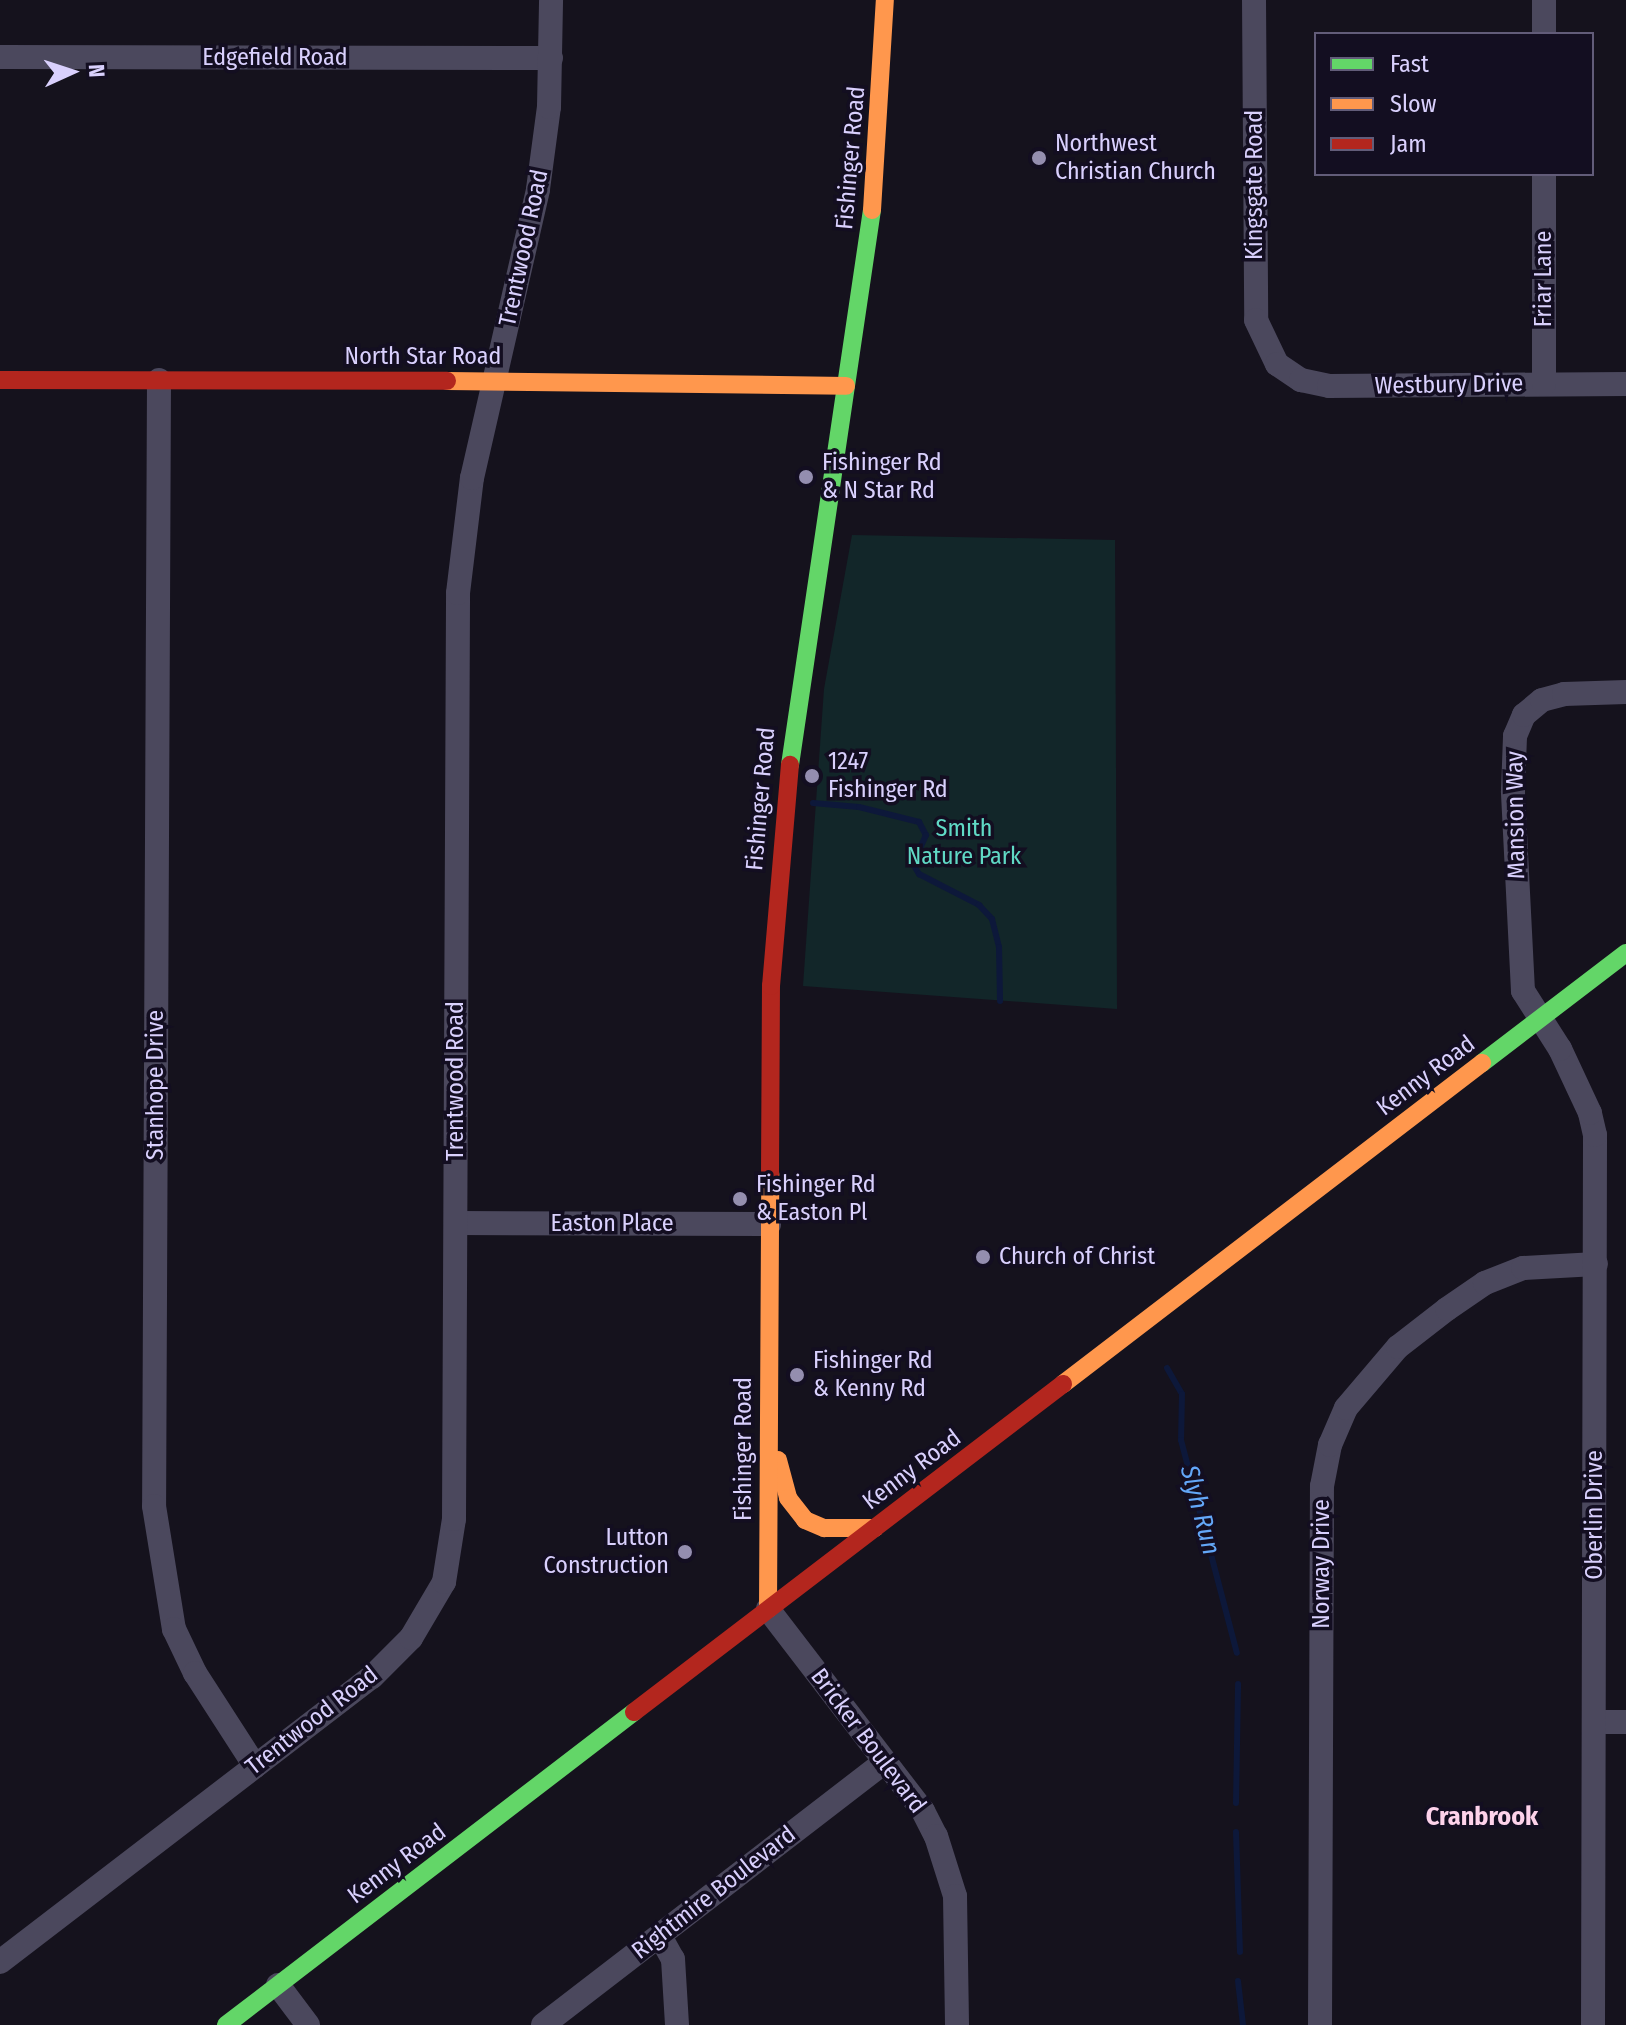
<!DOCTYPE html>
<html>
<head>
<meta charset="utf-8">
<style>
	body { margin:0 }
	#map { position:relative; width:1626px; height:2025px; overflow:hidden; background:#15121d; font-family:"Fira Sans Condensed",sans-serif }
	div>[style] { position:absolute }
	.green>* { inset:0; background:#122629 }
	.stream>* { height:6px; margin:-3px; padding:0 3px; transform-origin:3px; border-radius:3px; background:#0d183a }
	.street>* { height:24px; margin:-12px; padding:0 12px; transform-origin:12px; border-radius:12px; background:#4b485d }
	.fast>* { height:18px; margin:-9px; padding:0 9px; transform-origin:9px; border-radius:9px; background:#63d668 }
	.slow>* { height:18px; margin:-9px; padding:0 9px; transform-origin:9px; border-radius:9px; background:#ff974d }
	.jam>* { height:18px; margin:-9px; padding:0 9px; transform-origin:9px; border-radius:9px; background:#b3261e }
	.dots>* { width:22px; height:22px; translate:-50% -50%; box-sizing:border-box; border:4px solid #130e21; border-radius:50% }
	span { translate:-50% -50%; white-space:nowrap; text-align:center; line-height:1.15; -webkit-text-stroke:7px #130e21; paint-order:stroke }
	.street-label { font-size:24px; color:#d9d0fd }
	.poi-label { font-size:24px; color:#d9d0fd }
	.left { translate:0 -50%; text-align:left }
	.right { translate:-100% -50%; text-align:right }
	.park-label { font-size:24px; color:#60d9c5 }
	.water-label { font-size:26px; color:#63a7f8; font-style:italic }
	.neighbourhood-label { font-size:26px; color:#fdd2ea; font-weight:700 }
	.legend { position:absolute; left:1314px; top:32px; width:280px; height:144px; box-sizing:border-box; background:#130e21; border:2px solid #625c79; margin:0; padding:10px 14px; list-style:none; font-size:24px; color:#d9d0fd }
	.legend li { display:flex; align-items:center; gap:16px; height:40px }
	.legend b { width:40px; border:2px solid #625c79 }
	.north { position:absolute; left:32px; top:32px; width:80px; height:80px; -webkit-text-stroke:6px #130e21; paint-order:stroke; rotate:87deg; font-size:22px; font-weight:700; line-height:32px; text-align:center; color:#d9d0fd }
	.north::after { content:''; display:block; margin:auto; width:28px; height:36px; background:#d9d0fd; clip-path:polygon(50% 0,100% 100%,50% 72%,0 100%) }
</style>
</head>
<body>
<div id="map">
	<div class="green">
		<div style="clip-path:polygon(852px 535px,1115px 540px,1117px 1009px,803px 986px,824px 689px)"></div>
	</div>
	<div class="stream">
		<div style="left:813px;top:803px;width:46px;rotate:5deg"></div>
		<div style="left:859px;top:807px;width:62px;rotate:14deg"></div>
		<div style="left:919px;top:822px;width:15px;rotate:62deg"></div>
		<div style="left:926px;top:835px;width:32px;rotate:114deg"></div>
		<div style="left:913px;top:864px;width:12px;rotate:59deg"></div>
		<div style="left:919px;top:874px;width:68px;rotate:27.3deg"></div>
		<div style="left:979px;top:905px;width:19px;rotate:47deg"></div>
		<div style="left:992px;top:919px;width:29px;rotate:76deg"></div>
		<div style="left:999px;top:947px;width:54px;rotate:88.9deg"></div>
		<div style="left:1167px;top:1368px;width:30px;rotate:60deg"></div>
		<div style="left:1182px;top:1394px;width:46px;rotate:91.2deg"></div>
		<div style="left:1181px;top:1440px;width:220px;rotate:75.3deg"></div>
		<div style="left:1236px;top:1803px;width:119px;rotate:-89deg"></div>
		<div style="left:1236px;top:1832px;width:120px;rotate:88.1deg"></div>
		<div style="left:1238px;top:1981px;width:44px;rotate:83.5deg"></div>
	</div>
	<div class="street">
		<div style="left:1254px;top:0;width:320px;rotate:89.6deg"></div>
		<div style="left:1256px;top:320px;width:49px;rotate:64.5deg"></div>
		<div style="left:1277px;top:364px;width:29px;rotate:34deg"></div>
		<div style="left:1301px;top:380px;width:29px;rotate:12deg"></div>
		<div style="left:1329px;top:386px;width:297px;rotate:-0.4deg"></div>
		<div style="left:1544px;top:0;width:34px;rotate:90deg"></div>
		<div style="left:0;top:57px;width:551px;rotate:0.1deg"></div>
		<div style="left:1544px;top:174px;width:210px;rotate:90deg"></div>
		<div style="left:159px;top:380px;width:1126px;rotate:90.25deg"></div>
		<div style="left:154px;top:1506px;width:125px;rotate:80.8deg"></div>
		<div style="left:174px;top:1629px;width:49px;rotate:64.5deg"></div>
		<div style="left:195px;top:1673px;width:111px;rotate:57.2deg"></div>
		<div style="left:456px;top:1223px;width:313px;rotate:0.2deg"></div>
		<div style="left:768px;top:1609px;width:255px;rotate:52.5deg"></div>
		<div style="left:923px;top:1811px;width:28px;rotate:63deg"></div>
		<div style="left:936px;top:1836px;width:63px;rotate:72.4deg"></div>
		<div style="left:955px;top:1896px;width:129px;rotate:89.1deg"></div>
		<div style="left:1595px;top:1722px;width:31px"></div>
		<div style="left:660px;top:1936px;width:26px;rotate:61deg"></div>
		<div style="left:673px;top:1959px;width:66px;rotate:86.5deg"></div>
		<div style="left:0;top:1962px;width:469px;rotate:-37.5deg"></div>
		<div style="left:372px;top:1677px;width:55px;rotate:-45deg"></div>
		<div style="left:411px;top:1638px;width:65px;rotate:-59.5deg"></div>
		<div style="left:444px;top:1582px;width:64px;rotate:-81deg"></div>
		<div style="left:454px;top:1519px;width:926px;rotate:-89.75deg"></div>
		<div style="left:458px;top:593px;width:116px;rotate:-83.1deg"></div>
		<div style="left:472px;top:478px;width:296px;rotate:-77.1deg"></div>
		<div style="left:538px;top:189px;width:83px;rotate:-82.4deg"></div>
		<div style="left:549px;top:107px;width:107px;rotate:-88.9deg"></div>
		<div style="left:278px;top:1985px;width:50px;rotate:53.1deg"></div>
		<div style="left:543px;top:2025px;width:431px;rotate:-37.6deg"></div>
		<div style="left:1320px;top:2025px;width:539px;rotate:-89.79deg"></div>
		<div style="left:1322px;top:1486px;width:42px;rotate:-79deg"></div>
		<div style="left:1330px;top:1445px;width:40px;rotate:-66.6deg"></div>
		<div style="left:1346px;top:1408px;width:80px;rotate:-49.6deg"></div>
		<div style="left:1398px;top:1347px;width:62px;rotate:-37.8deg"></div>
		<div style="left:1447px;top:1309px;width:46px;rotate:-34.4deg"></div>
		<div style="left:1485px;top:1283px;width:41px;rotate:-21.5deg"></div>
		<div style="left:1523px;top:1268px;width:73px;rotate:-3.1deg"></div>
		<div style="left:1593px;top:2025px;width:890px;rotate:-89.87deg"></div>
		<div style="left:1595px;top:1135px;width:23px;rotate:-103deg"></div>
		<div style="left:1590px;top:1113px;width:71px;rotate:-115.1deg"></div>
		<div style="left:1560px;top:1049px;width:69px;rotate:-122.5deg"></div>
		<div style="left:1523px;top:991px;width:200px;rotate:-92.9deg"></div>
		<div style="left:1513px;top:791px;width:55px;rotate:-87.9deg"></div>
		<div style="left:1515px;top:736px;width:23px;rotate:-67deg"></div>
		<div style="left:1524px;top:715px;width:23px;rotate:-40deg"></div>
		<div style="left:1542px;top:700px;width:23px;rotate:-15deg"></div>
		<div style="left:1564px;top:694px;width:62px;rotate:-1.8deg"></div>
	</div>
	<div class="fast">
		<div style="left:790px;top:765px;width:561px;rotate:-81.6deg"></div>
		<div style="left:1482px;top:1063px;width:181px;rotate:-37.4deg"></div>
		<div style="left:226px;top:2025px;width:514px;rotate:-37.49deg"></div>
	</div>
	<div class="slow">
		<div style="left:872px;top:210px;width:210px;rotate:-86.5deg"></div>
		<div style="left:447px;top:381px;width:399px;rotate:0.7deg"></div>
		<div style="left:1063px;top:1384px;width:528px;rotate:-37.46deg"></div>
		<div style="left:778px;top:1460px;width:39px;rotate:75deg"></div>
		<div style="left:788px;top:1498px;width:28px;rotate:52deg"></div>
		<div style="left:805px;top:1520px;width:21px;rotate:23deg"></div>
		<div style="left:824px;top:1528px;width:51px"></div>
		<div style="left:768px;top:1609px;width:435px;rotate:-89.7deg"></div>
	</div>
	<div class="jam">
		<div style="left:0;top:380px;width:447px;rotate:0.1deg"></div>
		<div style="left:770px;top:1174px;width:188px;rotate:-89.7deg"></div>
		<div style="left:771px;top:986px;width:222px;rotate:-85.1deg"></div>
		<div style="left:634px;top:1712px;width:540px;rotate:-37.4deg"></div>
	</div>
	<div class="dots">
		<div style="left:1039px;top:158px;background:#948eaf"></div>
		<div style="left:806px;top:477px;background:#948eaf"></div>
		<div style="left:812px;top:776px;background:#948eaf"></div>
		<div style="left:740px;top:1199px;background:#948eaf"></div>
		<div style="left:983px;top:1257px;background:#948eaf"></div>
		<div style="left:797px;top:1375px;background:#948eaf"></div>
		<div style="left:685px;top:1552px;background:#948eaf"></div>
	</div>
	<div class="street-label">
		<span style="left:275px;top:58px">Edgefield Road</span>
		<span style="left:851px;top:158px;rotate:-85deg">Fishinger Road</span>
		<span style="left:1255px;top:185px;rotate:-90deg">Kingsgate Road</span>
		<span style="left:524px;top:248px;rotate:-78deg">Trentwood Road</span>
		<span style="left:1544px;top:279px;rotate:-90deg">Friar Lane</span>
		<span style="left:423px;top:357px">North Star Road</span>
		<span style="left:1449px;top:385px;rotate:-1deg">Westbury Drive</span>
		<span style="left:761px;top:799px;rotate:-85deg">Fishinger Road</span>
		<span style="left:1516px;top:815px;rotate:-91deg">Mansion Way</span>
		<span style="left:1426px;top:1076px;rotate:-37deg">Kenny Road</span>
		<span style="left:456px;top:1081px;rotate:-90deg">Trentwood Road</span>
		<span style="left:156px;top:1085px;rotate:-90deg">Stanhope Drive</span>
		<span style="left:612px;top:1224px">Easton Place</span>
		<span style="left:744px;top:1449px;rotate:-90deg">Fishinger Road</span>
		<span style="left:912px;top:1470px;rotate:-37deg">Kenny Road</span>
		<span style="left:1595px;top:1515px;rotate:-90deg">Oberlin Drive</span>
		<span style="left:1322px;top:1564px;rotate:-90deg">Norway Drive</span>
		<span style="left:312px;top:1721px;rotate:-38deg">Trentwood Road</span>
		<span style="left:868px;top:1741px;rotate:53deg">Bricker Boulevard</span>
		<span style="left:397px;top:1864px;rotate:-37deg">Kenny Road</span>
		<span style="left:714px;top:1893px;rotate:-38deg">Rightmire Boulevard</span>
	</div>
	<div class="poi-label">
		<span class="left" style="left:1055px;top:158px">Northwest<br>Christian Church</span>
		<span class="left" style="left:822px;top:477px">Fishinger Rd<br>&amp; N Star Rd</span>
		<span class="left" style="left:828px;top:776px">1247<br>Fishinger Rd</span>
		<span class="left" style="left:756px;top:1199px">Fishinger Rd<br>&amp; Easton Pl</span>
		<span class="left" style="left:999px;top:1257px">Church of Christ</span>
		<span class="left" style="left:813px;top:1375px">Fishinger Rd<br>&amp; Kenny Rd</span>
		<span class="right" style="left:669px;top:1552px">Lutton<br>Construction</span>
	</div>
	<div class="park-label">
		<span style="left:964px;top:843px">Smith<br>Nature Park</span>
	</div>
	<div class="water-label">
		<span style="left:1200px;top:1510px;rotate:75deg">Slyh Run</span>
	</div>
	<div class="neighbourhood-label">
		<span style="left:1482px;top:1817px">Cranbrook</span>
	</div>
	<ul class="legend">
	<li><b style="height:10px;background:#63d668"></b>Fast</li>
	<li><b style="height:10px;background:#ff974d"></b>Slow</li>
	<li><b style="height:10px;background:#b3261e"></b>Jam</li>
	</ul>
	<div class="north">N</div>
</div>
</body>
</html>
